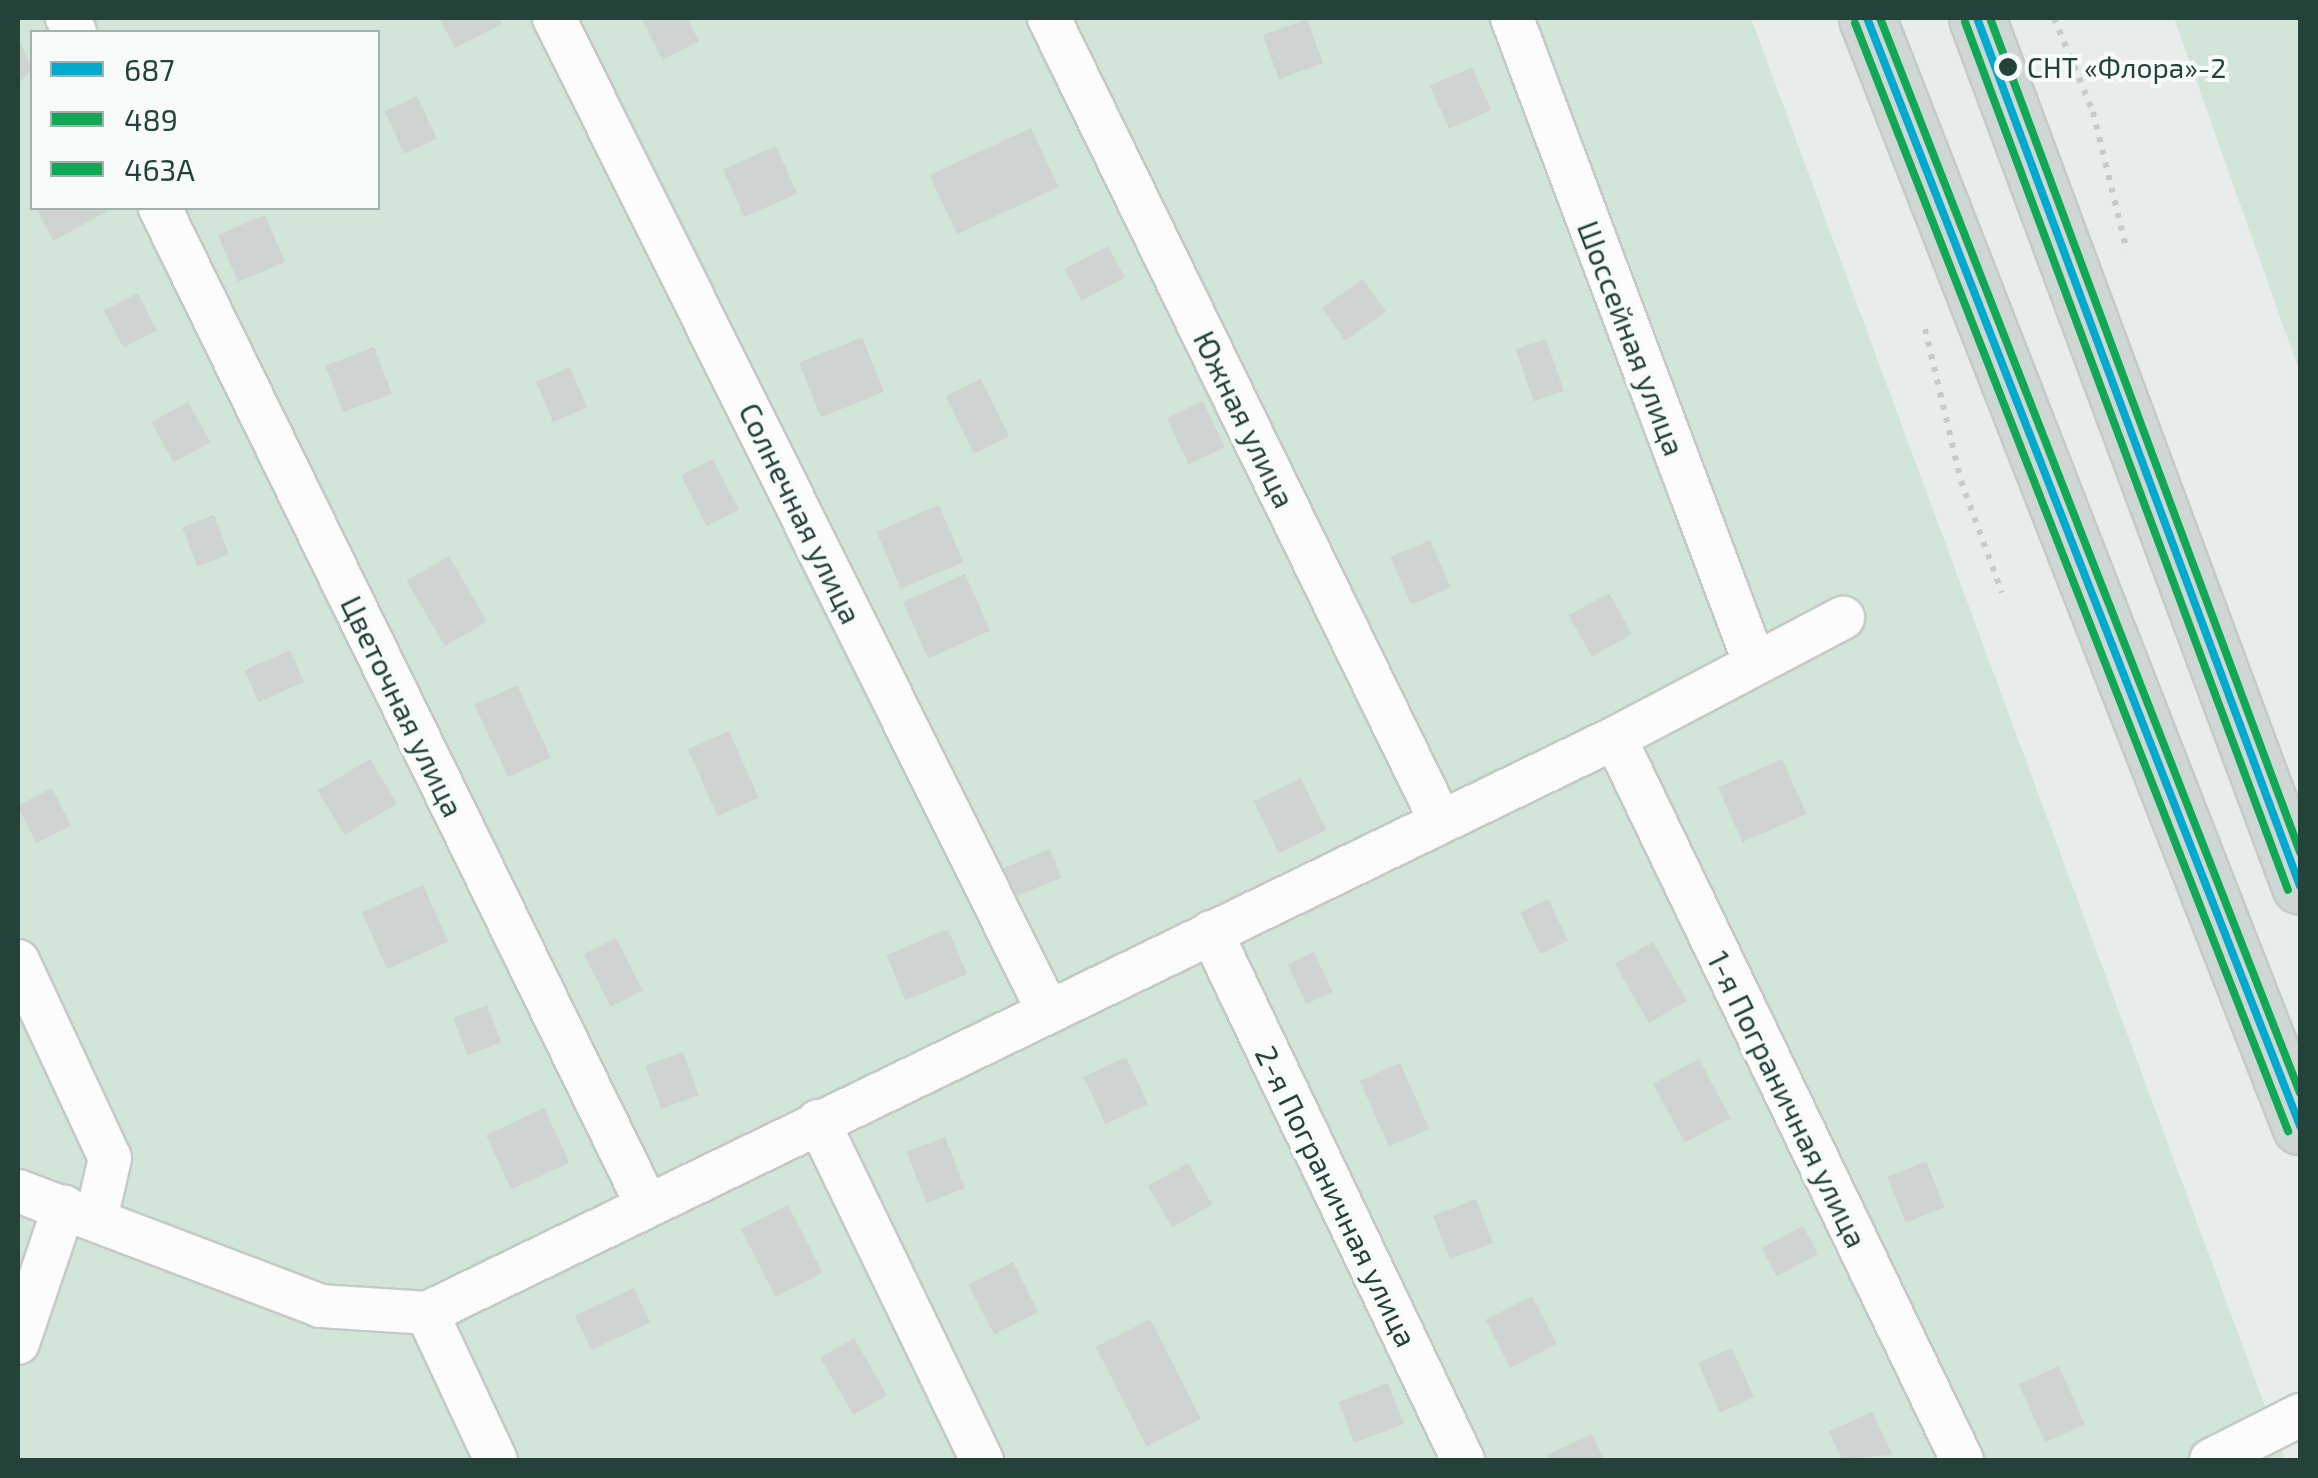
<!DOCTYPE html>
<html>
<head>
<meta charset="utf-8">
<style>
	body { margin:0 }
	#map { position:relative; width:2318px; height:1478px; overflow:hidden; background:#e8edeb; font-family:"Exo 2",sans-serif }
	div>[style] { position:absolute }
	.green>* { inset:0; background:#d1e6d8 }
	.building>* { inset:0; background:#cfd4d2; transform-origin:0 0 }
	.path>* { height:6px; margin-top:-3px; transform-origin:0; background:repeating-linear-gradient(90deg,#c3ccca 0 5px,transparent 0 13px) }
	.roads { filter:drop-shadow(2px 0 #c5cac8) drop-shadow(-2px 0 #c5cac8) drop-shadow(0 2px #c5cac8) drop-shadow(0 -2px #c5cac8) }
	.minor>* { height:42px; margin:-21px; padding:0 21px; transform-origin:21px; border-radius:21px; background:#fcfcfc }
	.major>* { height:55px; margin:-27.5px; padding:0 27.5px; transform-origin:27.5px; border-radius:27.5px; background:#cfd7d5 }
	.bus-1>* { height:8px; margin:-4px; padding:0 4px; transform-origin:4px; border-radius:4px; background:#00a9ce }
	.bus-2>* { height:8px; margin:-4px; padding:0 4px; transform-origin:4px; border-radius:4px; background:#10a855 }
	.bus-3>* { height:8px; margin:-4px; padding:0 4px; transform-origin:4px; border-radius:4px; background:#10a855 }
	.dots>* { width:28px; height:28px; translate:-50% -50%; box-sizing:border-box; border:5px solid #f7fbf9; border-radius:50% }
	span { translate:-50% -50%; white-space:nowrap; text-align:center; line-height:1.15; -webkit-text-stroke:8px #f7fbf9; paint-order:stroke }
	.bus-label { font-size:28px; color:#24423a }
	.left { translate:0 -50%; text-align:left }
	.street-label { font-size:30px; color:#24423a }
	.frame { position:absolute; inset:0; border:20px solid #24423a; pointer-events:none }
	.legend { position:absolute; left:30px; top:30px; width:350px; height:180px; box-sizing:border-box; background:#f7fbf9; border:2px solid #a3b1ad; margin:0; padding:12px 18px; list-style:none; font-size:30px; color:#24423a }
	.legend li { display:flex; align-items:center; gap:20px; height:50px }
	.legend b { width:50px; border:2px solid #a3b1ad }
</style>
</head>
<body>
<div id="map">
	<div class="green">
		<div style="clip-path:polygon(evenodd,18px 18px,1751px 18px,2285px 1460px,18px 1460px,18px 18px,32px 32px,378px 32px,378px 208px,32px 208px,32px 32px)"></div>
		<div style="clip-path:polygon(2174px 18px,2300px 18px,2300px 373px)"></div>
	</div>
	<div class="building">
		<div style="clip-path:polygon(439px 18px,499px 18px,502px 24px,455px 48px)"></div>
		<div style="clip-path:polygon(641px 18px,687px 18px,699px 41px,662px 60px)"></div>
		<div style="left:1307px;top:19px;width:47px;height:47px;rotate:70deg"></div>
		<div style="clip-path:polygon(18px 38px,32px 69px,18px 84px)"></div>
		<div style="left:1472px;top:67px;width:47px;height:46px;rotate:66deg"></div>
		<div style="left:417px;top:96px;width:47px;height:36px;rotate:65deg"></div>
		<div style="left:1031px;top:128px;width:65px;height:112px;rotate:65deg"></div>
		<div style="left:776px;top:146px;width:52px;height:58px;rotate:66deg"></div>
		<div style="clip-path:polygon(36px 208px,104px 208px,106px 212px,53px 241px)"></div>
		<div style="left:265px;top:215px;width:51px;height:51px;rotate:67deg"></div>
		<div style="left:1108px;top:246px;width:36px;height:49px;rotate:62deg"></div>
		<div style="left:1363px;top:279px;width:40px;height:50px;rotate:55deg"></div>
		<div style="left:138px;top:293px;width:42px;height:38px;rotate:63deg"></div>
		<div style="left:862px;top:337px;width:59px;height:68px;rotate:68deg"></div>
		<div style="left:1546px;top:339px;width:55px;height:32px;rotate:71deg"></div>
		<div style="left:374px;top:347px;width:50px;height:52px;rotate:69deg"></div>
		<div style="left:570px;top:367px;width:44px;height:37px;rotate:67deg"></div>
		<div style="left:981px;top:379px;width:64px;height:39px;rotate:64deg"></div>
		<div style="left:1203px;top:401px;width:51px;height:40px;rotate:65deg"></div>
		<div style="left:188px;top:402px;width:46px;height:42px;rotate:61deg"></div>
		<div style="left:713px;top:459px;width:57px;height:36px;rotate:63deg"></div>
		<div style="left:939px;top:505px;width:62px;height:68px;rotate:67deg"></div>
		<div style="left:214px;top:515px;width:42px;height:34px;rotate:69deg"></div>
		<div style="left:1430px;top:540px;width:52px;height:43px;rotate:67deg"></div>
		<div style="left:449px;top:556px;width:76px;height:49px;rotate:60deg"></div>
		<div style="left:965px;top:574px;width:62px;height:68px;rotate:66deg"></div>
		<div style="left:1609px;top:593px;width:47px;height:46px;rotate:61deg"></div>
		<div style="left:290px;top:650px;width:35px;height:50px;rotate:66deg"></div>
		<div style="left:517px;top:685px;width:80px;height:47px;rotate:65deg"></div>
		<div style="left:729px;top:731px;width:73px;height:45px;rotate:66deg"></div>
		<div style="left:370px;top:759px;width:52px;height:61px;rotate:59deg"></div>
		<div style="left:1782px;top:759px;width:60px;height:70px;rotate:66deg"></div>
		<div style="left:1301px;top:778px;width:58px;height:53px;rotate:64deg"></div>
		<div style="left:52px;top:788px;width:42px;height:39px;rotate:63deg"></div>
		<div style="left:1050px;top:849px;width:31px;height:52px;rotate:68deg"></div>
		<div style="left:423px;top:885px;width:62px;height:67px;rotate:66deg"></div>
		<div style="left:1548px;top:899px;width:46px;height:31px;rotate:64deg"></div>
		<div style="left:948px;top:929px;width:49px;height:67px;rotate:67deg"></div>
		<div style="left:616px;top:938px;width:59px;height:36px;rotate:63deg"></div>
		<div style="left:1653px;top:942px;width:68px;height:44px;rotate:60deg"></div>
		<div style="left:1314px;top:952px;width:44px;height:29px;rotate:65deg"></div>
		<div style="left:487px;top:1005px;width:40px;height:36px;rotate:69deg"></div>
		<div style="left:683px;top:1052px;width:46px;height:40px;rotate:70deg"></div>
		<div style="left:1126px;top:1057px;width:52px;height:47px;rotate:65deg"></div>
		<div style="left:1699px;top:1059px;width:67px;height:52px;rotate:62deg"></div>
		<div style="left:1400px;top:1063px;width:72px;height:44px;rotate:66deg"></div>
		<div style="left:544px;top:1108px;width:60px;height:64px;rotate:65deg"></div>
		<div style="left:945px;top:1137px;width:55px;height:41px;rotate:69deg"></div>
		<div style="left:1926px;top:1161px;width:50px;height:42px;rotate:68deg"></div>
		<div style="left:1188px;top:1163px;width:48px;height:46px;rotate:60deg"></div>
		<div style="left:1476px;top:1199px;width:47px;height:46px;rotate:69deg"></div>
		<div style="left:788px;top:1205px;width:76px;height:53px;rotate:63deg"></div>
		<div style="left:1803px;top:1226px;width:32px;height:47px;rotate:62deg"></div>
		<div style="left:1013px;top:1262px;width:56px;height:50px;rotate:63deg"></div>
		<div style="left:634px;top:1288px;width:38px;height:65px;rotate:65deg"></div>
		<div style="left:1532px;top:1296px;width:54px;height:52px;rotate:63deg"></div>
		<div style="left:1150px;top:1319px;width:112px;height:61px;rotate:63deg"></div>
		<div style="left:854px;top:1338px;width:66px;height:39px;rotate:60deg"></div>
		<div style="left:1732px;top:1348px;width:54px;height:37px;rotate:66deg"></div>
		<div style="left:2059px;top:1366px;width:64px;height:44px;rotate:66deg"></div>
		<div style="left:1388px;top:1383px;width:44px;height:53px;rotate:69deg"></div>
		<div style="clip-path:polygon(1872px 1412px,1892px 1454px,1842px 1460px,1829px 1431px)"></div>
		<div style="clip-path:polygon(1592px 1434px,1604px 1460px,1550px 1460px,1547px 1455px)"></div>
	</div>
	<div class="path">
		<div style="left:2054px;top:18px;width:102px;rotate:67.5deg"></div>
		<div style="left:2093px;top:112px;width:143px;rotate:76.3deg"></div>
		<div style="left:1925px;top:329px;width:156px;rotate:76.7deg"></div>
		<div style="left:1961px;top:481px;width:119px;rotate:69.9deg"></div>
	</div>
	<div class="roads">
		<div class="minor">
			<div style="left:67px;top:18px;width:16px;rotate:60deg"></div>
			<div style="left:554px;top:18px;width:1107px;rotate:63.55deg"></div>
			<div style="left:1049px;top:18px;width:892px;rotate:64.01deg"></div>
			<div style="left:1512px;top:18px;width:685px;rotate:69.39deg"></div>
			<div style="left:160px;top:208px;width:1110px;rotate:63.97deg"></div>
			<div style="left:1615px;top:738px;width:801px;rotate:64.33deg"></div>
			<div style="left:1211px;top:932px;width:585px;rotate:64.49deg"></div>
			<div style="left:18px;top:961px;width:217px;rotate:65deg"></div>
			<div style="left:110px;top:1158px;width:63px;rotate:102.9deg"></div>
			<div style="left:818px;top:1121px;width:377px;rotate:64.2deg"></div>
			<div style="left:18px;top:1191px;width:323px;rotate:20.8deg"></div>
			<div style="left:320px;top:1306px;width:107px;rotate:3.7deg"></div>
			<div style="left:427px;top:1313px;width:1320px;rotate:-25.83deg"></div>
			<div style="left:1615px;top:738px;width:258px;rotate:-27.8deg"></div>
			<div style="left:427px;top:1313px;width:162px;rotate:64.9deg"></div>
			<div style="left:18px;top:1343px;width:144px;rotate:-71.3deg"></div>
			<div style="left:2211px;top:1460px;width:100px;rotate:-26.8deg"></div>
		</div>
		<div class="major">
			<div style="left:1867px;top:18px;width:1190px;rotate:68.65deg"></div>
			<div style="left:1977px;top:18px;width:926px;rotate:69.59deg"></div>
		</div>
	</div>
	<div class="bus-1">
		<div style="left:1867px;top:18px;width:1190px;rotate:68.65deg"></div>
		<div style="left:1977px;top:18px;width:926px;rotate:69.59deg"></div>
	</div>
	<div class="bus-2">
		<div style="left:1965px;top:22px;width:926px;rotate:69.59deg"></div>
		<div style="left:1855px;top:23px;width:1190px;rotate:68.65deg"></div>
	</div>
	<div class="bus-3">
		<div style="left:1880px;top:18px;width:1154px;rotate:68.66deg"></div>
		<div style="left:1990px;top:18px;width:890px;rotate:69.61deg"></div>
	</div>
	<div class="dots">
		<div style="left:2008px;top:67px;background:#24423a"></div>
	</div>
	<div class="bus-label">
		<span class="left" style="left:2027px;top:67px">СНТ «Флора»-2</span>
	</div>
	<div class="street-label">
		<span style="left:1632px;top:338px;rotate:69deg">Шоссейная улица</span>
		<span style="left:1245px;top:419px;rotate:64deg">Южная улица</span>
		<span style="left:801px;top:513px;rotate:64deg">Солнечная улица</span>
		<span style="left:403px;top:706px;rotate:64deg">Цветочная улица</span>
		<span style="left:1788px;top:1099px;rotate:64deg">1-я Пограничная улица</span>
		<span style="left:1337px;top:1196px;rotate:64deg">2-я Пограничная улица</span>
	</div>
	<div class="frame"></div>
	<ul class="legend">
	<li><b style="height:12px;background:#00a9ce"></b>687</li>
	<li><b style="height:12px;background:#10a855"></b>489</li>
	<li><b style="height:12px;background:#10a855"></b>463А</li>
	</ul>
</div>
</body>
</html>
